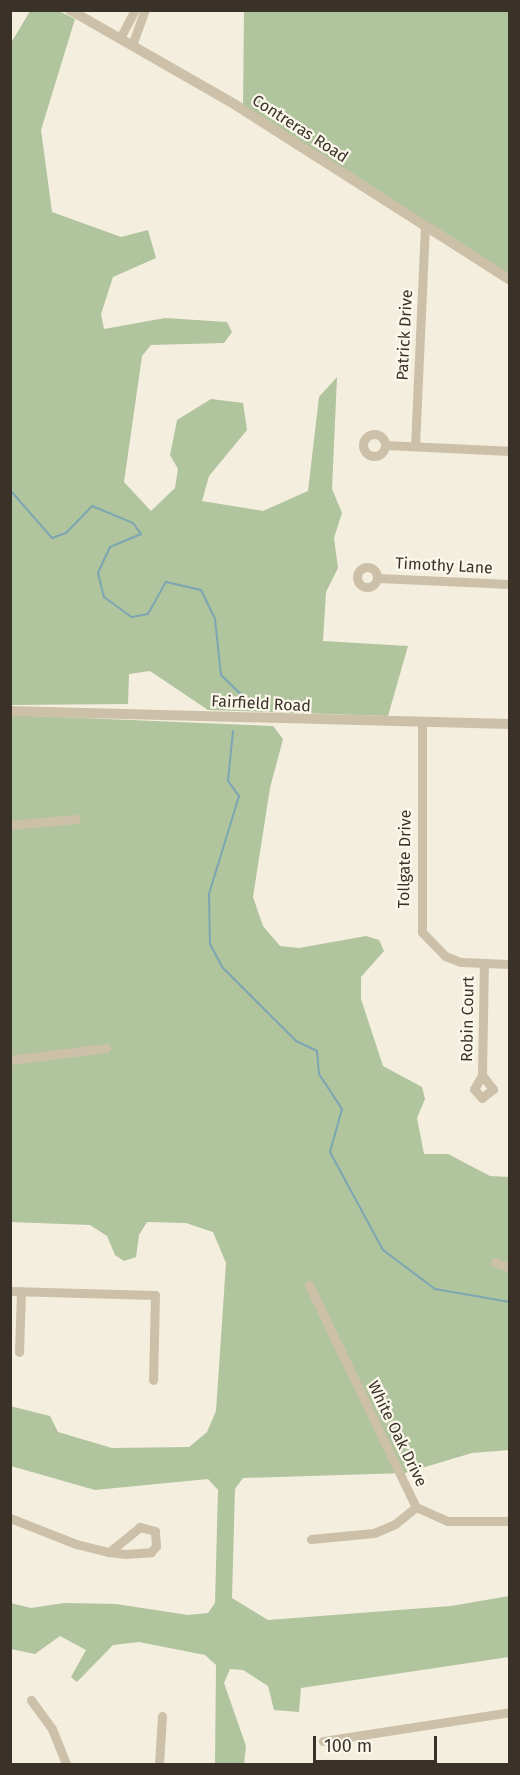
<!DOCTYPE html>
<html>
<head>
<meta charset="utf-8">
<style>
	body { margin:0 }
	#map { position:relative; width:520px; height:1775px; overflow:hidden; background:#f4eede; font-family:"Fira Sans",sans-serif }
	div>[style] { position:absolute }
	.green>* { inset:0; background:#b0c49d }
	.stream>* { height:2px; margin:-1px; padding:0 1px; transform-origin:1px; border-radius:1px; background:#7ca6b2 }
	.minor>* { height:9px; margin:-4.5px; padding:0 4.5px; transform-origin:4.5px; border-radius:4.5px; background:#cdc0a9 }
	.minor>.ring { margin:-4.5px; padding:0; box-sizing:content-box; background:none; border:9px solid #cdc0a9; border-radius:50% }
	.tertiary>* { height:10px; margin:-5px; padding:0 5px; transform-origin:5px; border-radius:5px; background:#cdc0a9 }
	span { translate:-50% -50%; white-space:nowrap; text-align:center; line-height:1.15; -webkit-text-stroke:4.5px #fbf7eb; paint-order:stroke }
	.street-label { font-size:16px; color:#3a3229 }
	.frame { position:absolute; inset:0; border:12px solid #3a3229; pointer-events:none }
	.scale { position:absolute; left:313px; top:1736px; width:124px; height:27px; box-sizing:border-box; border:3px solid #3a3229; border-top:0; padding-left:8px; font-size:18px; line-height:21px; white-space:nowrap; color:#3a3229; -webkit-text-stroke:4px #fbf7eb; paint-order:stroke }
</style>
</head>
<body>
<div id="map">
	<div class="green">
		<div style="clip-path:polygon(30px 11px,59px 11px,75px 19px,41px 130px,52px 212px,121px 237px,148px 230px,156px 258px,113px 277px,101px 314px,104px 329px,165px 318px,227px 322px,232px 332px,224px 343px,151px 345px,142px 356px,124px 482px,151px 511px,175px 488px,178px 469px,170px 455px,177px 420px,211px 399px,243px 403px,247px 430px,209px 476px,202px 501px,263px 511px,308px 491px,319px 397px,337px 377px,332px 489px,342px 513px,334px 538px,338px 568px,326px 592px,323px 641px,408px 646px,388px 716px,208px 710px,150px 671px,129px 674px,128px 704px,11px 705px,11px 43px)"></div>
		<div style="clip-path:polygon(244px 11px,509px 11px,509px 275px,243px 108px)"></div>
		<div style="clip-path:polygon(11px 715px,273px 726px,283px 739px,270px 788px,253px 897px,263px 926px,280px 946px,299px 948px,366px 936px,379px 940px,384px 951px,361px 977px,361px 999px,383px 1066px,422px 1087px,425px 1099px,417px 1118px,424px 1154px,448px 1154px,490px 1176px,509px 1177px,510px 1450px,472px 1453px,405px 1473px,243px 1478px,235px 1489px,232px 1598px,268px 1620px,451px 1606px,509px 1596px,509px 1657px,301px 1688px,299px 1712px,274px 1710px,268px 1686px,243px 1670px,230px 1669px,224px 1683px,246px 1746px,244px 1764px,215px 1764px,216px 1665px,205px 1655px,139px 1642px,113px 1645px,77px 1682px,71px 1677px,86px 1650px,60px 1636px,35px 1654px,11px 1649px,11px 1603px,31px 1608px,64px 1603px,116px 1604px,188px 1615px,208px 1613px,215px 1603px,218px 1490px,208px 1479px,95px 1490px,11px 1466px,10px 1406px,50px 1416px,58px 1432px,112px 1448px,189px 1447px,207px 1432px,216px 1411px,226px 1263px,213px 1232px,186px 1223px,147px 1222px,139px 1235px,136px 1257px,124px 1261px,115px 1255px,107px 1236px,90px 1225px,11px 1222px)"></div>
	</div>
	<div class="stream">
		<div style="left:10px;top:490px;width:64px;rotate:48.8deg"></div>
		<div style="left:52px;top:538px;width:15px;rotate:-20deg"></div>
		<div style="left:66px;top:533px;width:37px;rotate:-46deg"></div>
		<div style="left:92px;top:506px;width:44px;rotate:22.5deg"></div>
		<div style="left:133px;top:523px;width:14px;rotate:54deg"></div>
		<div style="left:141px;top:534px;width:34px;rotate:157deg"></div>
		<div style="left:110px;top:547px;width:29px;rotate:115deg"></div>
		<div style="left:98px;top:573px;width:25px;rotate:76deg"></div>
		<div style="left:104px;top:597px;width:34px;rotate:36deg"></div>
		<div style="left:132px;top:617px;width:16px;rotate:-11deg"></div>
		<div style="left:148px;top:614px;width:37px;rotate:-61deg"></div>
		<div style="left:166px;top:582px;width:36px;rotate:13deg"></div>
		<div style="left:201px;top:590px;width:32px;rotate:64deg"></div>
		<div style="left:215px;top:619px;width:56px;rotate:83.9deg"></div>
		<div style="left:221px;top:675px;width:32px;rotate:44deg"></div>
		<div style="left:244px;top:697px;width:12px;rotate:95deg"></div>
		<div style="left:233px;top:731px;width:50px;rotate:95.7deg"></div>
		<div style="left:228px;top:781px;width:19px;rotate:54deg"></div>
		<div style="left:239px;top:796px;width:102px;rotate:107deg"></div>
		<div style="left:209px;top:894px;width:50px;rotate:88.9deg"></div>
		<div style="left:210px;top:944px;width:27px;rotate:62deg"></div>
		<div style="left:223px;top:968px;width:103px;rotate:45deg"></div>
		<div style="left:296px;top:1041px;width:23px;rotate:25deg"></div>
		<div style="left:317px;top:1051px;width:23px;rotate:85deg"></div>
		<div style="left:319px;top:1074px;width:42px;rotate:56.7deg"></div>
		<div style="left:342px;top:1109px;width:45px;rotate:105.6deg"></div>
		<div style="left:330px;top:1152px;width:111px;rotate:61.6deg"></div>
		<div style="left:383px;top:1250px;width:65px;rotate:36.9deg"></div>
		<div style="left:435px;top:1289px;width:76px;rotate:9.8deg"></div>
	</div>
	<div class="minor">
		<div style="left:120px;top:38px;width:32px;rotate:-62deg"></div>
		<div style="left:132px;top:45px;width:37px;rotate:-70deg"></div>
		<div class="ring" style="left:363px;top:434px;width:13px;height:13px"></div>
		<div style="left:385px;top:445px;width:125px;rotate:2.7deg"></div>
		<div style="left:415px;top:446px;width:220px;rotate:-87.4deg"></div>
		<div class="ring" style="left:357px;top:567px;width:11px;height:11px"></div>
		<div style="left:378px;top:578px;width:132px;rotate:2.6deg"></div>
		<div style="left:422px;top:723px;width:209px;rotate:90deg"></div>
		<div style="left:422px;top:932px;width:33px;rotate:46deg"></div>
		<div style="left:445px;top:956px;width:17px;rotate:21deg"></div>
		<div style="left:461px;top:962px;width:49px;rotate:2.3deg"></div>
		<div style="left:10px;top:825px;width:66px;rotate:-5.2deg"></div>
		<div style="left:10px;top:1060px;width:97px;rotate:-7.1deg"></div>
		<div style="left:482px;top:1075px;width:18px;rotate:52deg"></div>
		<div style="left:493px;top:1089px;width:14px;rotate:141deg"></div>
		<div style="left:482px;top:1098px;width:12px;rotate:-132deg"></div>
		<div style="left:474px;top:1089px;width:16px;rotate:-60deg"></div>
		<div style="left:482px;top:1075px;width:111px;rotate:-89deg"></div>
		<div style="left:495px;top:1262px;width:16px;rotate:22deg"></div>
		<div style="left:309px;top:1285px;width:246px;rotate:64.3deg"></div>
		<div style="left:416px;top:1507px;width:34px;rotate:24deg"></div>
		<div style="left:447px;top:1521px;width:63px"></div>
		<div style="left:10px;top:1291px;width:145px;rotate:1.6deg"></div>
		<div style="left:155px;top:1295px;width:85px;rotate:91.3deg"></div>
		<div style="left:19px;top:1352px;width:61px;rotate:-88.1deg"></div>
		<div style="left:10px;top:1518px;width:71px;rotate:21.5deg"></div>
		<div style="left:76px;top:1544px;width:34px;rotate:14deg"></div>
		<div style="left:109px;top:1552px;width:16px;rotate:7deg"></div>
		<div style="left:125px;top:1554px;width:26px;rotate:-4deg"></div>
		<div style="left:151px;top:1552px;width:8px;rotate:-50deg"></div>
		<div style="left:156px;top:1546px;width:15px;rotate:-94deg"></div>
		<div style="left:155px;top:1531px;width:16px;rotate:-165deg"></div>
		<div style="left:140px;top:1527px;width:40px;rotate:141deg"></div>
		<div style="left:311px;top:1539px;width:63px;rotate:-5.4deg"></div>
		<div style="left:374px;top:1533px;width:23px;rotate:-23deg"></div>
		<div style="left:395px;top:1524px;width:27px;rotate:-39deg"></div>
		<div style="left:31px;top:1700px;width:36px;rotate:54deg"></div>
		<div style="left:52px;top:1729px;width:38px;rotate:68deg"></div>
		<div style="left:323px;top:1741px;width:189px;rotate:-8.8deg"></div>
		<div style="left:159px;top:1764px;width:48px;rotate:-86.4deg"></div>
	</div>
	<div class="tertiary">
		<div style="left:70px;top:10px;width:189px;rotate:29.8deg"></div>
		<div style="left:234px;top:104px;width:327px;rotate:32.5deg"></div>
		<div style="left:10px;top:711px;width:500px;rotate:1.49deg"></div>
	</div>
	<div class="street-label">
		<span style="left:300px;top:129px;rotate:33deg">Contreras Road</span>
		<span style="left:405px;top:335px;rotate:-87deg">Patrick Drive</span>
		<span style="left:444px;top:566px;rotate:3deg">Timothy Lane</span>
		<span style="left:261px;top:704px;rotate:3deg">Fairfield Road</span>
		<span style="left:405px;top:859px;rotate:-89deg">Tollgate Drive</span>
		<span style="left:468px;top:1019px;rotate:-89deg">Robin Court</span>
		<span style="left:397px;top:1434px;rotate:64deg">White Oak Drive</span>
	</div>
	<div class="frame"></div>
	<div class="scale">100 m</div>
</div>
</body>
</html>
